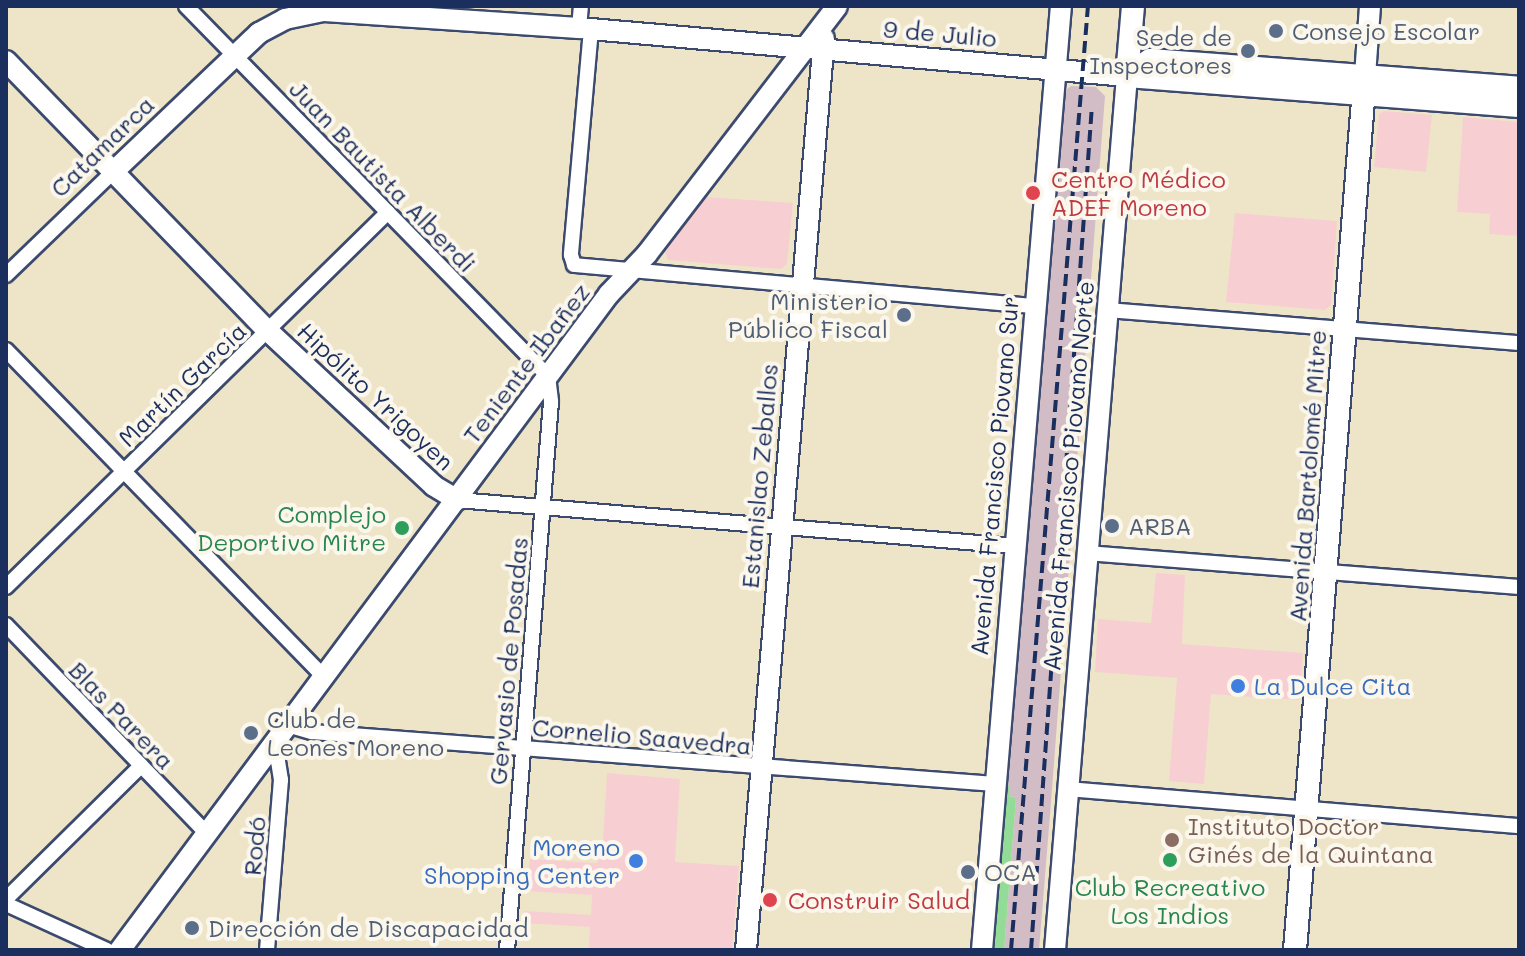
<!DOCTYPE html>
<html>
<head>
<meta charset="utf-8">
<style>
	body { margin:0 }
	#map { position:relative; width:1525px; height:956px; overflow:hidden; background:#eee5c8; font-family:Mali,sans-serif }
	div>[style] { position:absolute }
	.built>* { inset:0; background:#f7cfd2 }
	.industrial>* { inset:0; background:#d2bdc6 }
	.green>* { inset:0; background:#92dc97 }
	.roads { filter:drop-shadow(2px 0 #3b4a6e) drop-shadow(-2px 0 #3b4a6e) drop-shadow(0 2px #3b4a6e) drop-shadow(0 -2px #3b4a6e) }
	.street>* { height:14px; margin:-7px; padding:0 7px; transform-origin:7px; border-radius:7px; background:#fff }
	.secondary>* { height:20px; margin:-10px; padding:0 10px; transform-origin:10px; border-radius:10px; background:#fff }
	.primary>* { height:22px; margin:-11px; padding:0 11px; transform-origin:11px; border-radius:11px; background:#fff }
	.rail>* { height:4px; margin-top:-2px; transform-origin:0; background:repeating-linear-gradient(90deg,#1b2f5e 0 12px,transparent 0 18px) }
	.dots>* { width:22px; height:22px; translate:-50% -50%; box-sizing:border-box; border:4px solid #fbf7ec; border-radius:50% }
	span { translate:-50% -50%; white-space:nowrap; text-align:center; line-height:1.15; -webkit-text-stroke:8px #fbf7ec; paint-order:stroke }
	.service-label { font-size:24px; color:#4e5e75 }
	.left { translate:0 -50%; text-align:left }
	.right { translate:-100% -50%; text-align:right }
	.street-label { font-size:24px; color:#1b2f5e }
	.health-label { font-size:24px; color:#be3a42 }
	.leisure-label { font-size:24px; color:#27864d }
	.shop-label { font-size:24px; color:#366cbe }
	.education-label { font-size:24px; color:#785e54 }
	.frame { position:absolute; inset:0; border:8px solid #1b2f5e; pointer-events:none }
</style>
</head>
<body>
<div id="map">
	<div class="built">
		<div style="clip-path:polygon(1384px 111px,1432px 115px,1426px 172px,1374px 167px,1379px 114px)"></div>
		<div style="clip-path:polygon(1463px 117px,1519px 122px,1519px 236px,1489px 234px,1490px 214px,1457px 212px)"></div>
		<div style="clip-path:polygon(706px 197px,793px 203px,787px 264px,781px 269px,668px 260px,665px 252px)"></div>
		<div style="clip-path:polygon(1235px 213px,1337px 221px,1331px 305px,1325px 310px,1226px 302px)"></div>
		<div style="clip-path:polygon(1156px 573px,1185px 575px,1182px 644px,1303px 653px,1299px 700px,1211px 694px,1204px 784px,1169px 781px,1177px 678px,1095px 672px,1098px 619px,1151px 623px)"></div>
		<div style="clip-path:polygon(607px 773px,680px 779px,675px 862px,739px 866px,732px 950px,589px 950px,590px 927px,523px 923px,524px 911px,591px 915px,592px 895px,527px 891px,530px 859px,596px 863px,602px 855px)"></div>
	</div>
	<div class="industrial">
		<div style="clip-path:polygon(1071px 86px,1096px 87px,1105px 96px,1050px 815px,1039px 950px,1004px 950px,1016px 798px,1009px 796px,1007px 778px,1066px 90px)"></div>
	</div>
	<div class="green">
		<div style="clip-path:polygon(1002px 784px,1009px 785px,1009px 796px,1016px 798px,1004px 950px,988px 950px)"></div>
	</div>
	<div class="roads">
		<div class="street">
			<div style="left:186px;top:6px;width:518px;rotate:45.63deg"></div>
			<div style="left:548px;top:376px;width:26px;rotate:83deg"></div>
			<div style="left:551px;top:402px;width:550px;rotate:94.59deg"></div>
			<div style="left:579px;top:28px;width:22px;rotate:-85deg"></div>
			<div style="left:591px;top:29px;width:227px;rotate:95.1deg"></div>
			<div style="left:571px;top:255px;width:10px;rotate:73deg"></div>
			<div style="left:574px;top:265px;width:462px;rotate:5.1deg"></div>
			<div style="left:6px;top:275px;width:149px;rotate:-43.9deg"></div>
			<div style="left:1108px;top:310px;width:412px;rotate:4.6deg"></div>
			<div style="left:6px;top:350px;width:456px;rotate:45.8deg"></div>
			<div style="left:457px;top:500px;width:560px;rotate:4.71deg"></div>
			<div style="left:1087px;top:553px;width:433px;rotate:4.5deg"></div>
			<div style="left:6px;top:587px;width:535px;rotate:-44.47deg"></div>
			<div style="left:6px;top:625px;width:290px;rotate:46.1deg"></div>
			<div style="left:287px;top:725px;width:26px;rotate:16deg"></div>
			<div style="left:312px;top:732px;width:685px;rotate:4.35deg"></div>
			<div style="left:1068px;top:789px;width:453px;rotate:4.7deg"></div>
			<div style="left:6px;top:899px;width:190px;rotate:-44.6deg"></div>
			<div style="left:6px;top:904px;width:111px;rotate:24.5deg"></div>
			<div style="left:267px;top:950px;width:171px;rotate:-85.3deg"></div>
			<div style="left:281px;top:780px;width:19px;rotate:-99deg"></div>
			<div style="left:278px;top:761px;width:14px;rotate:-129deg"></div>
		</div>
		<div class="secondary">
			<div style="left:6px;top:61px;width:376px;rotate:45.9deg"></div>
			<div style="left:268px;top:331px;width:227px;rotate:43deg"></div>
			<div style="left:434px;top:486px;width:27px;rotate:31deg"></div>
			<div style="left:1365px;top:76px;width:70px;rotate:-85.9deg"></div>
			<div style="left:113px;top:172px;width:202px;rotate:-43.6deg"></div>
			<div style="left:259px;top:33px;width:30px;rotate:-28deg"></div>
			<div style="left:285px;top:19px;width:39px;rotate:-12deg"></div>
			<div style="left:323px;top:11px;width:257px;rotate:3.8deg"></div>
			<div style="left:579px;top:28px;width:550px;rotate:5.01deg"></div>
			<div style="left:1127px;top:76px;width:877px;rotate:94.71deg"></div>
			<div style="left:120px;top:950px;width:818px;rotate:-53.3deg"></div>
			<div style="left:609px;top:294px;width:55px;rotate:-46.5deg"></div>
			<div style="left:647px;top:254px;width:312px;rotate:-52.5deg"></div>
			<div style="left:746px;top:950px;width:915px;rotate:-85.11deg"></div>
			<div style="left:982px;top:950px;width:947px;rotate:-85.22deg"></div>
		</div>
		<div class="primary">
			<div style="left:1127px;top:76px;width:28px;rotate:-35deg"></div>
			<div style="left:1150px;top:60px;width:370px;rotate:4.3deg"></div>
			<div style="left:1127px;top:76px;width:393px;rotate:4.4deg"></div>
			<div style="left:1127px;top:76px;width:70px;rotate:-85.1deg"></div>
			<div style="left:1295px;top:950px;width:877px;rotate:-85.42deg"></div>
		</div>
	</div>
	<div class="rail">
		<div style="left:1011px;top:950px;width:947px;rotate:-85.34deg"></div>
		<div style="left:1031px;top:950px;width:846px;rotate:-85.87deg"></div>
	</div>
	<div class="dots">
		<div style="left:1276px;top:31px;background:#5c6f8a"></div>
		<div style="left:1248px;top:51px;background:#5c6f8a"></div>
		<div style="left:1033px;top:193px;background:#e0444e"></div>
		<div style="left:904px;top:315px;background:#5c6f8a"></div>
		<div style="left:1112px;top:526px;background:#5c6f8a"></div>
		<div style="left:402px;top:528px;background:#2e9e5b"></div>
		<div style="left:1238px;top:686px;background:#3f7fe0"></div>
		<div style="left:251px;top:733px;background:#5c6f8a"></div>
		<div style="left:1172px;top:840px;background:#8d6e63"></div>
		<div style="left:1170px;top:860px;background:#2e9e5b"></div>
		<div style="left:636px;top:861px;background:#3f7fe0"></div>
		<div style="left:968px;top:872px;background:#5c6f8a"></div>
		<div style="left:770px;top:900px;background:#e0444e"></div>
		<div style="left:192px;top:928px;background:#5c6f8a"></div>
	</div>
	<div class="service-label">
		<span class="left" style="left:1292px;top:31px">Consejo Escolar</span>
		<span class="right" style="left:1232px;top:51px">Sede de<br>Inspectores</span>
		<span class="right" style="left:888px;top:315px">Ministerio<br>Público Fiscal</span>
		<span class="left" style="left:1128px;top:526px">ARBA</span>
		<span class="left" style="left:267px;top:733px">Club de<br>Leones Moreno</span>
		<span class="left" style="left:984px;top:872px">OCA</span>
		<span class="left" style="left:208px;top:928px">Dirección de Discapacidad</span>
	</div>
	<div class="street-label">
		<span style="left:940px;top:33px;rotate:5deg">9 de Julio</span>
		<span style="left:102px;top:146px;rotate:-44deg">Catamarca</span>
		<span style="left:383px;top:176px;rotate:46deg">Juan Bautista Alberdi</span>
		<span style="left:526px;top:363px;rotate:-53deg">Teniente Ibañez</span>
		<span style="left:182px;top:384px;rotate:-44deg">Martín García</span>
		<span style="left:376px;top:396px;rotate:43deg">Hipólito Yrigoyen</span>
		<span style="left:759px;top:476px;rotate:-85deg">Estanislao Zeballos</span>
		<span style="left:994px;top:476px;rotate:-85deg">Avenida Francisco Piovano Sur</span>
		<span style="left:1068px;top:476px;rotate:-85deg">Avenida Francisco Piovano Norte</span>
		<span style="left:1307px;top:476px;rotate:-86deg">Avenida Bartolomé Mitre</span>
		<span style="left:508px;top:661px;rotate:-85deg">Gervasio de Posadas</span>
		<span style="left:122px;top:715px;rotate:46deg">Blas Parera</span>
		<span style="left:642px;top:736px;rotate:5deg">Cornelio Saavedra</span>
		<span style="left:254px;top:846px;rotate:-85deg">Rodó</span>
	</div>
	<div class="health-label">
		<span class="left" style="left:1051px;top:193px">Centro Médico<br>ADEF Moreno</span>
		<span class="left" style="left:788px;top:900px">Construir Salud</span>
	</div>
	<div class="leisure-label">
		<span class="right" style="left:386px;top:528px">Complejo<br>Deportivo Mitre</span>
		<span style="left:1170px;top:901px">Club Recreativo<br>Los Indios</span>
	</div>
	<div class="shop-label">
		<span class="left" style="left:1254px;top:686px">La Dulce Cita</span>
		<span class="right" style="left:620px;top:861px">Moreno<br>Shopping Center</span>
	</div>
	<div class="education-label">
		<span class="left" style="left:1188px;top:840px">Instituto Doctor<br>Ginés de la Quintana</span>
	</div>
	<div class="frame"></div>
</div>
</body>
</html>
